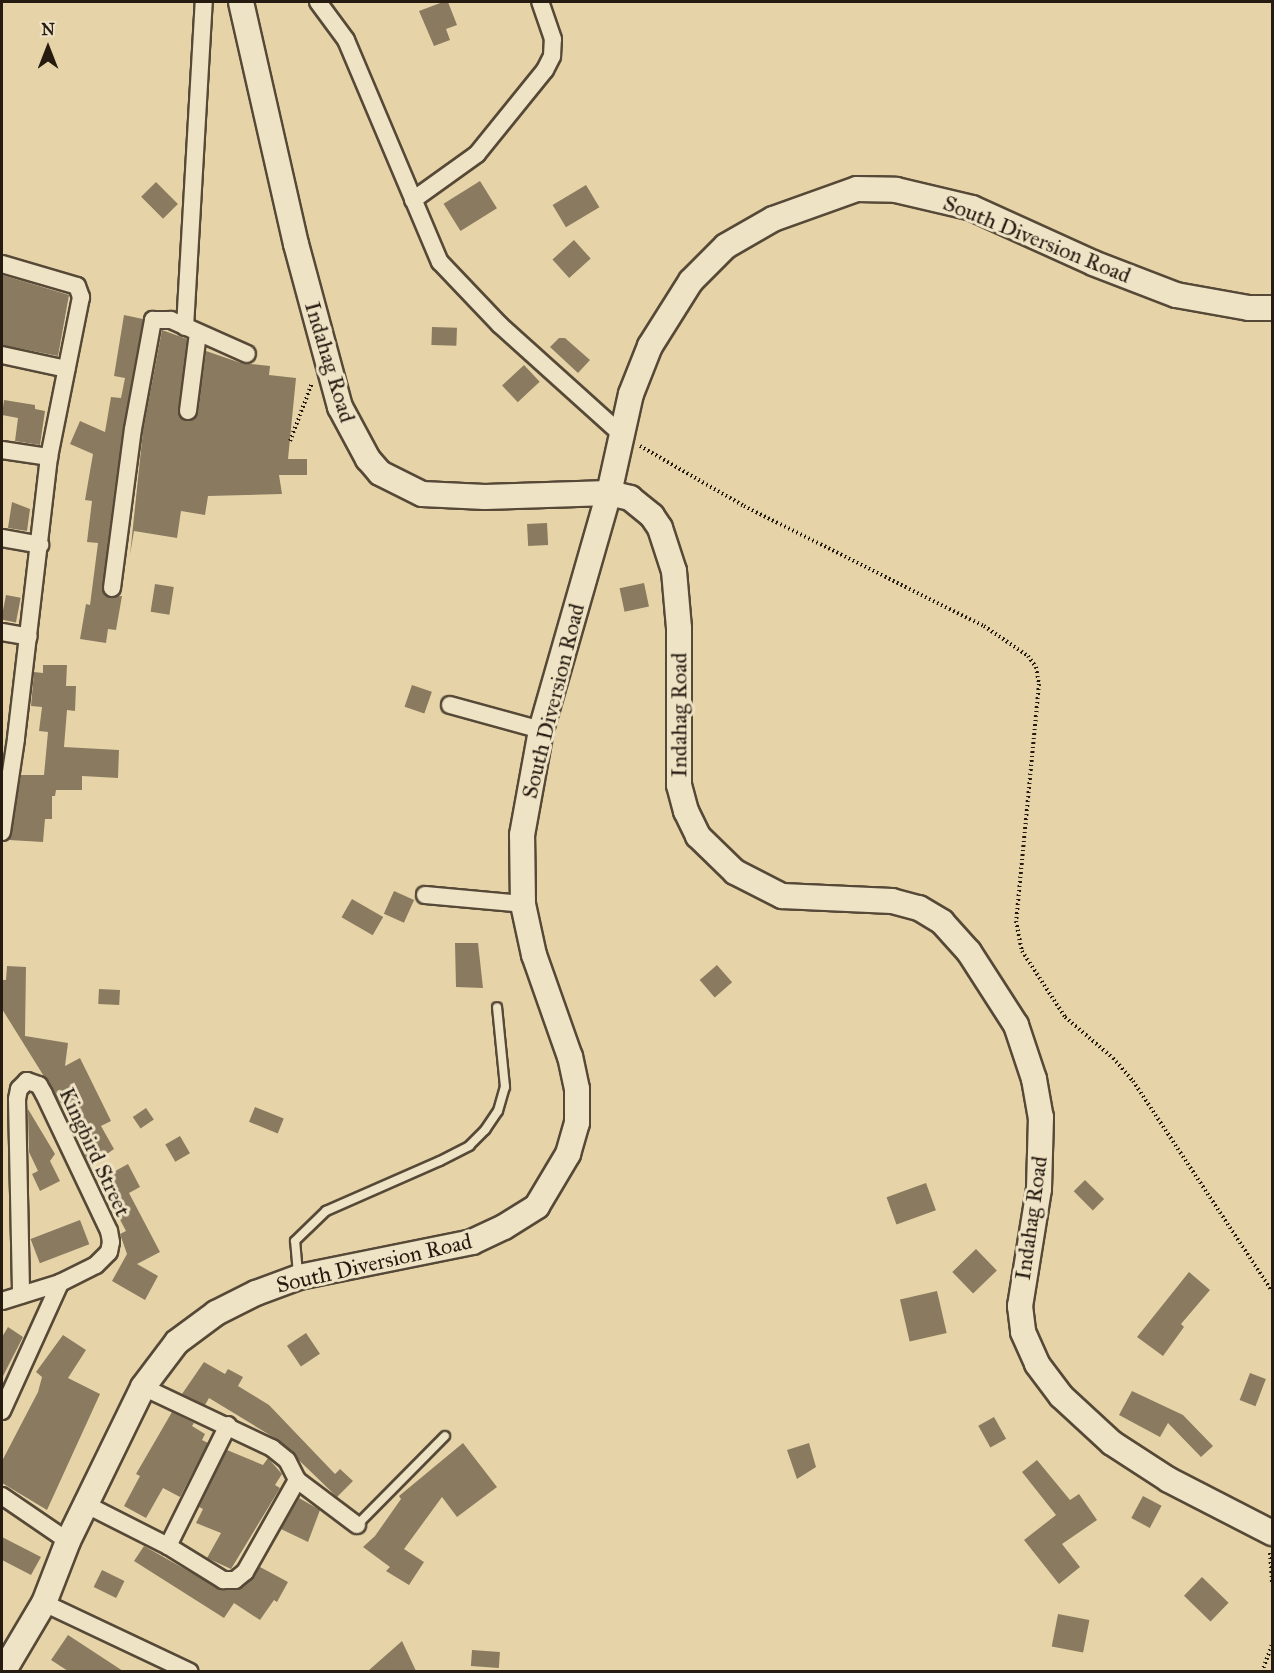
<!DOCTYPE html>
<html>
<head>
<meta charset="utf-8">
<style>
	body { margin:0 }
	#map { position:relative; width:1274px; height:1673px; overflow:hidden; background:#e6d4a8; font-family:"IM FELL Great Primer",serif }
	div>[style] { position:absolute }
	.building>* { inset:0; background:#8a7b60; transform-origin:0 0 }
	.path>* { height:4px; margin-top:-2px; transform-origin:0; background:repeating-linear-gradient(90deg,#261b11 0 1.5px,transparent 0 4.5px) }
	.roads { filter:drop-shadow(2px 0 #564937) drop-shadow(-2px 0 #564937) drop-shadow(0 2px #564937) drop-shadow(0 -2px #564937) }
	.lane>* { height:8px; margin:-4px; padding:0 4px; transform-origin:4px; border-radius:4px; background:#efe3c6 }
	.street>* { height:16px; margin:-8px; padding:0 8px; transform-origin:8px; border-radius:8px; background:#efe3c6 }
	.secondary>* { height:24px; margin:-12px; padding:0 12px; transform-origin:12px; border-radius:12px; background:#efe3c6 }
	span { translate:-50% -50%; white-space:nowrap; text-align:center; line-height:1.15; -webkit-text-stroke:6px #efe3c6; paint-order:stroke }
	.street-label { font-size:22px; color:#261b11 }
	.frame { position:absolute; inset:0; border:3px solid #261b11; pointer-events:none }
	.north { position:absolute; left:18px; top:18px; width:60px; height:60px; -webkit-text-stroke:4px #efe3c6; paint-order:stroke; rotate:0deg; font-size:16px; font-weight:700; line-height:24px; text-align:center; color:#261b11 }
	.north::after { content:''; display:block; margin:auto; width:21px; height:27px; background:#261b11; clip-path:polygon(50% 0,100% 100%,50% 72%,0 100%) }
</style>
</head>
<body>
<div id="map">
	<div class="building">
		<div style="clip-path:polygon(443px 2px,448px 2px,457px 25px,446px 29px,450px 40px,434px 46px,419px 11px)"></div>
		<div style="left:480px;top:181px;width:32px;height:43px;rotate:58deg"></div>
		<div style="left:156px;top:182px;width:31px;height:21px;rotate:45deg"></div>
		<div style="left:586px;top:185px;width:26px;height:39px;rotate:59deg"></div>
		<div style="left:574px;top:240px;width:25px;height:29px;rotate:48deg"></div>
		<div style="clip-path:polygon(2px 275px,69px 295px,58px 356px,2px 345px)"></div>
		<div style="clip-path:polygon(124px 315px,143px 319px,123px 428px,102px 587px,106px 597px,122px 596px,116px 630px,108px 629px,106px 643px,80px 639px,86px 604px,90px 605px,98px 543px,87px 542px,92px 501px,85px 500px,93px 454px,70px 444px,80px 421px,105px 432px,111px 397px,121px 398px,125px 378px,114px 376px)"></div>
		<div style="left:432px;top:327px;width:25px;height:18px;rotate:2deg"></div>
		<div style="clip-path:polygon(162px 330px,187px 339px,178px 410px,186px 421px,198px 413px,206px 351px,241px 363px,270px 366px,269px 375px,296px 378px,288px 459px,307px 459px,307px 475px,279px 475px,282px 494px,208px 496px,205px 515px,181px 511px,177px 538px,134px 531px,130px 555px,143px 431px)"></div>
		<div style="clip-path:polygon(559px 338px,565px 338px,590px 360px,578px 373px,550px 347px)"></div>
		<div style="left:524px;top:365px;width:23px;height:30px;rotate:47deg"></div>
		<div style="clip-path:polygon(4px 400px,35px 405px,35px 409px,45px 411px,40px 445px,15px 441px,18px 418px,2px 415px)"></div>
		<div style="clip-path:polygon(12px 502px,30px 509px,27px 531px,8px 528px)"></div>
		<div style="left:547px;top:523px;width:22px;height:20px;rotate:87deg"></div>
		<div style="left:644px;top:583px;width:24px;height:25px;rotate:78deg"></div>
		<div style="left:155px;top:584px;width:19px;height:28px;rotate:9deg"></div>
		<div style="left:6px;top:595px;width:15px;height:25px;rotate:11deg"></div>
		<div style="clip-path:polygon(43px 665px,67px 665px,66px 686px,76px 686px,75px 711px,67px 710px,64px 747px,119px 750px,118px 778px,82px 776px,82px 790px,56px 790px,55px 796px,52px 796px,52px 819px,45px 819px,43px 842px,9px 840px,21px 775px,44px 775px,48px 732px,39px 731px,42px 707px,31px 706px,34px 672px,43px 673px)"></div>
		<div style="left:412px;top:685px;width:21px;height:23px;rotate:19deg"></div>
		<div style="left:394px;top:891px;width:22px;height:25px;rotate:24deg"></div>
		<div style="left:352px;top:899px;width:36px;height:21px;rotate:30deg"></div>
		<div style="clip-path:polygon(455px 943px,478px 943px,483px 988px,456px 987px)"></div>
		<div style="left:717px;top:965px;width:23px;height:23px;rotate:49deg"></div>
		<div style="clip-path:polygon(7px 966px,26px 967px,25px 1036px,68px 1043px,65px 1066px,80px 1058px,111px 1121px,101px 1126px,114px 1149px,90px 1166px,82px 1150px,88px 1147px,2px 1009px,2px 980px,6px 980px)"></div>
		<div style="left:99px;top:989px;width:21px;height:15px;rotate:3deg"></div>
		<div style="left:255px;top:1107px;width:31px;height:16px;rotate:22deg"></div>
		<div style="left:146px;top:1108px;width:14px;height:16px;rotate:56deg"></div>
		<div style="clip-path:polygon(28px 1109px,55px 1154px,50px 1161px,60px 1181px,40px 1191px,32px 1174px,38px 1171px,29px 1152px)"></div>
		<div style="left:180px;top:1136px;width:20px;height:17px;rotate:60deg"></div>
		<div style="clip-path:polygon(128px 1164px,140px 1187px,129px 1193px,160px 1252px,137px 1264px,158px 1276px,145px 1300px,112px 1281px,127px 1254px,120px 1234px,126px 1231px,99px 1180px)"></div>
		<div style="left:1085px;top:1180px;width:27px;height:16px;rotate:45deg"></div>
		<div style="left:926px;top:1183px;width:29px;height:42px;rotate:70deg"></div>
		<div style="left:80px;top:1220px;width:26px;height:53px;rotate:69deg"></div>
		<div style="left:976px;top:1249px;width:30px;height:33px;rotate:46deg"></div>
		<div style="clip-path:polygon(1189px 1272px,1210px 1290px,1181px 1324px,1184px 1327px,1163px 1356px,1137px 1337px)"></div>
		<div style="left:937px;top:1291px;width:43px;height:38px;rotate:77deg"></div>
		<div style="clip-path:polygon(8px 1327px,23px 1337px,2px 1378px,2px 1337px)"></div>
		<div style="left:306px;top:1333px;width:25px;height:23px;rotate:56deg"></div>
		<div style="clip-path:polygon(63px 1335px,86px 1350px,68px 1378px,100px 1394px,47px 1510px,2px 1483px,2px 1461px,38px 1392px,42px 1377px,36px 1372px)"></div>
		<div style="clip-path:polygon(204px 1362px,225px 1374px,228px 1369px,243px 1377px,238px 1386px,269px 1405px,335px 1474px,340px 1469px,353px 1481px,337px 1497px,278px 1440px,209px 1398px,205px 1405px,182px 1394px)"></div>
		<div style="left:1250px;top:1373px;width:17px;height:29px;rotate:21deg"></div>
		<div style="clip-path:polygon(1132px 1391px,1183px 1415px,1213px 1446px,1201px 1457px,1168px 1423px,1160px 1437px,1119px 1415px)"></div>
		<div style="clip-path:polygon(172px 1412px,194px 1423px,192px 1426px,205px 1434px,202px 1440px,208px 1443px,180px 1497px,163px 1488px,146px 1518px,124px 1506px,140px 1476px,136px 1474px)"></div>
		<div style="left:994px;top:1417px;width:25px;height:18px;rotate:61deg"></div>
		<div style="clip-path:polygon(463px 1443px,497px 1487px,457px 1517px,442px 1497px,404px 1549px,424px 1562px,409px 1585px,386px 1571px,390px 1567px,363px 1547px,375px 1536px,401px 1499px,399px 1496px)"></div>
		<div style="clip-path:polygon(809px 1443px,816px 1467px,797px 1479px,787px 1450px)"></div>
		<div style="clip-path:polygon(227px 1450px,263px 1465px,268px 1458px,282px 1474px,275px 1485px,280px 1488px,231px 1569px,207px 1558px,221px 1533px,196px 1523px,203px 1509px,199px 1507px)"></div>
		<div style="clip-path:polygon(1037px 1460px,1070px 1500px,1079px 1494px,1097px 1520px,1062px 1544px,1080px 1567px,1059px 1584px,1024px 1540px,1056px 1515px,1022px 1472px)"></div>
		<div style="left:1143px;top:1496px;width:21px;height:25px;rotate:28deg"></div>
		<div style="clip-path:polygon(299px 1498px,320px 1510px,308px 1542px,281px 1529px)"></div>
		<div style="clip-path:polygon(2px 1537px,41px 1557px,31px 1575px,2px 1560px)"></div>
		<div style="clip-path:polygon(144px 1546px,222px 1590px,242px 1588px,260px 1567px,288px 1582px,277px 1602px,274px 1600px,260px 1620px,234px 1603px,224px 1618px,134px 1561px)"></div>
		<div style="left:102px;top:1570px;width:25px;height:19px;rotate:26deg"></div>
		<div style="left:1202px;top:1577px;width:37px;height:26px;rotate:44deg"></div>
		<div style="left:1058px;top:1614px;width:32px;height:33px;rotate:11deg"></div>
		<div style="clip-path:polygon(68px 1635px,123px 1671px,68px 1671px,51px 1660px)"></div>
		<div style="clip-path:polygon(402px 1641px,416px 1671px,368px 1671px)"></div>
		<div style="left:472px;top:1650px;width:28px;height:16px;rotate:4deg"></div>
	</div>
	<div class="path">
		<div style="left:290px;top:441px;width:62px;rotate:-69.2deg"></div>
		<div style="left:640px;top:446px;width:120px;rotate:30deg"></div>
		<div style="left:744px;top:506px;width:268px;rotate:26.6deg"></div>
		<div style="left:984px;top:626px;width:53px;rotate:34.3deg"></div>
		<div style="left:1028px;top:656px;width:14px;rotate:54deg"></div>
		<div style="left:1036px;top:667px;width:17px;rotate:80deg"></div>
		<div style="left:1039px;top:684px;width:238px;rotate:95.5deg"></div>
		<div style="left:1016px;top:921px;width:31px;rotate:79deg"></div>
		<div style="left:1022px;top:951px;width:79px;rotate:56.9deg"></div>
		<div style="left:1065px;top:1017px;width:63px;rotate:40.5deg"></div>
		<div style="left:1113px;top:1058px;width:30px;rotate:49deg"></div>
		<div style="left:1133px;top:1081px;width:252px;rotate:56.5deg"></div>
		<div style="left:1270px;top:1553px;width:29px;rotate:86deg"></div>
		<div style="left:1262px;top:1672px;width:29px;rotate:-70deg"></div>
	</div>
	<div class="roads">
		<div class="lane">
			<div style="left:298px;top:1274px;width:33px;rotate:-95deg"></div>
			<div style="left:295px;top:1241px;width:43px;rotate:-44.1deg"></div>
			<div style="left:326px;top:1211px;width:124px;rotate:-23.7deg"></div>
			<div style="left:440px;top:1161px;width:33px;rotate:-27deg"></div>
			<div style="left:469px;top:1146px;width:23px;rotate:-45deg"></div>
			<div style="left:485px;top:1130px;width:23px;rotate:-56deg"></div>
			<div style="left:498px;top:1111px;width:25px;rotate:-74deg"></div>
			<div style="left:505px;top:1087px;width:80px;rotate:-95.7deg"></div>
			<div style="left:357px;top:1525px;width:125px;rotate:-45.3deg"></div>
		</div>
		<div class="street">
			<div style="left:318px;top:2px;width:47px;rotate:53.6deg"></div>
			<div style="left:346px;top:40px;width:241px;rotate:67.1deg"></div>
			<div style="left:440px;top:262px;width:87px;rotate:46.4deg"></div>
			<div style="left:500px;top:325px;width:164px;rotate:42deg"></div>
			<div style="left:413px;top:200px;width:79px;rotate:-35.7deg"></div>
			<div style="left:477px;top:154px;width:108px;rotate:-51deg"></div>
			<div style="left:545px;top:70px;width:16px;rotate:-63deg"></div>
			<div style="left:552px;top:56px;width:17px;rotate:-87deg"></div>
			<div style="left:553px;top:39px;width:39px;rotate:-109deg"></div>
			<div style="left:2px;top:264px;width:78px;rotate:16.3deg"></div>
			<div style="left:77px;top:286px;width:12px;rotate:70deg"></div>
			<div style="left:81px;top:297px;width:163px;rotate:101.3deg"></div>
			<div style="left:49px;top:457px;width:284px;rotate:96.7deg"></div>
			<div style="left:16px;top:739px;width:94px;rotate:98.6deg"></div>
			<div style="left:185px;top:327px;width:326px;rotate:-86.7deg"></div>
			<div style="left:2px;top:355px;width:66px;rotate:12.2deg"></div>
			<div style="left:188px;top:411px;width:79px;rotate:-82.7deg"></div>
			<div style="left:2px;top:450px;width:48px;rotate:8.5deg"></div>
			<div style="left:2px;top:538px;width:39px;rotate:10deg"></div>
			<div style="left:112px;top:588px;width:160px;rotate:-82.5deg"></div>
			<div style="left:133px;top:429px;width:111px;rotate:-79.6deg"></div>
			<div style="left:153px;top:320px;width:18px"></div>
			<div style="left:171px;top:320px;width:83px;rotate:24.1deg"></div>
			<div style="left:2px;top:632px;width:27px;rotate:10deg"></div>
			<div style="left:450px;top:705px;width:94px;rotate:15.4deg"></div>
			<div style="left:425px;top:895px;width:98px;rotate:5.2deg"></div>
			<div style="left:2px;top:1301px;width:61px;rotate:-17.2deg"></div>
			<div style="left:60px;top:1283px;width:40px;rotate:-26.6deg"></div>
			<div style="left:96px;top:1265px;width:18px;rotate:-45deg"></div>
			<div style="left:109px;top:1252px;width:10px;rotate:-79deg"></div>
			<div style="left:111px;top:1242px;width:11px;rotate:-100deg"></div>
			<div style="left:109px;top:1231px;width:152px;rotate:-115.4deg"></div>
			<div style="left:44px;top:1094px;width:10px;rotate:-119deg"></div>
			<div style="left:39px;top:1085px;width:13px;rotate:-162deg"></div>
			<div style="left:27px;top:1081px;width:11px;rotate:135deg"></div>
			<div style="left:19px;top:1089px;width:10px;rotate:101deg"></div>
			<div style="left:17px;top:1099px;width:196px;rotate:88.8deg"></div>
			<div style="left:143px;top:1387px;width:143px;rotate:25.3deg"></div>
			<div style="left:272px;top:1448px;width:19px;rotate:39deg"></div>
			<div style="left:287px;top:1460px;width:22px;rotate:63deg"></div>
			<div style="left:297px;top:1480px;width:75px;rotate:36.9deg"></div>
			<div style="left:2px;top:1411px;width:141px;rotate:-65.6deg"></div>
			<div style="left:2px;top:1496px;width:80px;rotate:34.3deg"></div>
			<div style="left:87px;top:1505px;width:91px;rotate:26.8deg"></div>
			<div style="left:168px;top:1546px;width:65px;rotate:31.7deg"></div>
			<div style="left:223px;top:1580px;width:12px"></div>
			<div style="left:235px;top:1580px;width:13px;rotate:-39deg"></div>
			<div style="left:245px;top:1572px;width:106px;rotate:-60.5deg"></div>
			<div style="left:168px;top:1546px;width:135px;rotate:-63.6deg"></div>
			<div style="left:44px;top:1603px;width:161px;rotate:25.3deg"></div>
		</div>
		<div class="secondary">
			<div style="left:241px;top:2px;width:248px;rotate:77.2deg"></div>
			<div style="left:296px;top:244px;width:169px;rotate:74.9deg"></div>
			<div style="left:340px;top:407px;width:59px;rotate:61.7deg"></div>
			<div style="left:368px;top:459px;width:18px;rotate:49deg"></div>
			<div style="left:380px;top:473px;width:47px;rotate:26.6deg"></div>
			<div style="left:422px;top:494px;width:63px;rotate:2.7deg"></div>
			<div style="left:485px;top:497px;width:124px;rotate:-1.8deg"></div>
			<div style="left:609px;top:493px;width:22px;rotate:13deg"></div>
			<div style="left:630px;top:498px;width:28px;rotate:39deg"></div>
			<div style="left:652px;top:516px;width:14px;rotate:56deg"></div>
			<div style="left:660px;top:528px;width:45px;rotate:72deg"></div>
			<div style="left:674px;top:571px;width:57px;rotate:85deg"></div>
			<div style="left:679px;top:628px;width:157px;rotate:90deg"></div>
			<div style="left:679px;top:785px;width:27px;rotate:75deg"></div>
			<div style="left:686px;top:811px;width:28px;rotate:64deg"></div>
			<div style="left:698px;top:836px;width:52px;rotate:44.2deg"></div>
			<div style="left:735px;top:872px;width:53px;rotate:27.1deg"></div>
			<div style="left:782px;top:896px;width:110px;rotate:2.6deg"></div>
			<div style="left:892px;top:901px;width:28px;rotate:15deg"></div>
			<div style="left:919px;top:908px;width:27px;rotate:31deg"></div>
			<div style="left:942px;top:922px;width:40px;rotate:48deg"></div>
			<div style="left:969px;top:952px;width:87px;rotate:57.2deg"></div>
			<div style="left:1016px;top:1025px;width:57px;rotate:71.6deg"></div>
			<div style="left:1034px;top:1079px;width:39px;rotate:80deg"></div>
			<div style="left:1041px;top:1117px;width:72px;rotate:91.6deg"></div>
			<div style="left:1039px;top:1189px;width:119px;rotate:99.2deg"></div>
			<div style="left:1020px;top:1306px;width:26px;rotate:83deg"></div>
			<div style="left:1023px;top:1332px;width:35px;rotate:66deg"></div>
			<div style="left:1037px;top:1364px;width:40px;rotate:53deg"></div>
			<div style="left:1061px;top:1396px;width:69px;rotate:42.7deg"></div>
			<div style="left:1112px;top:1443px;width:68px;rotate:33deg"></div>
			<div style="left:1169px;top:1480px;width:116px;rotate:27.2deg"></div>
			<div style="left:3px;top:1672px;width:80px;rotate:-59.3deg"></div>
			<div style="left:44px;top:1603px;width:66px;rotate:-68.8deg"></div>
			<div style="left:68px;top:1541px;width:171px;rotate:-64deg"></div>
			<div style="left:143px;top:1387px;width:56px;rotate:-52.9deg"></div>
			<div style="left:177px;top:1342px;width:49px;rotate:-36.6deg"></div>
			<div style="left:216px;top:1313px;width:45px;rotate:-26.6deg"></div>
			<div style="left:256px;top:1293px;width:46px;rotate:-20.4deg"></div>
			<div style="left:299px;top:1277px;width:177px;rotate:-11.4deg"></div>
			<div style="left:472px;top:1242px;width:35px;rotate:-25deg"></div>
			<div style="left:504px;top:1227px;width:39px;rotate:-32deg"></div>
			<div style="left:537px;top:1206px;width:61px;rotate:-59.2deg"></div>
			<div style="left:568px;top:1154px;width:32px;rotate:-74deg"></div>
			<div style="left:577px;top:1123px;width:34px;rotate:-90deg"></div>
			<div style="left:577px;top:1089px;width:33px;rotate:-102deg"></div>
			<div style="left:570px;top:1057px;width:108px;rotate:-109.4deg"></div>
			<div style="left:534px;top:955px;width:52px;rotate:-102.2deg"></div>
			<div style="left:523px;top:904px;width:69px;rotate:-90.8deg"></div>
			<div style="left:522px;top:835px;width:107px;rotate:-79.7deg"></div>
			<div style="left:541px;top:730px;width:247px;rotate:-74deg"></div>
			<div style="left:609px;top:493px;width:101px;rotate:-77.5deg"></div>
			<div style="left:631px;top:394px;width:52px;rotate:-68.4deg"></div>
			<div style="left:650px;top:346px;width:77px;rotate:-57.8deg"></div>
			<div style="left:691px;top:281px;width:49px;rotate:-45deg"></div>
			<div style="left:726px;top:246px;width:54px;rotate:-29.9deg"></div>
			<div style="left:773px;top:219px;width:89px;rotate:-19.7deg"></div>
			<div style="left:857px;top:189px;width:39px;rotate:1deg"></div>
			<div style="left:896px;top:190px;width:78px;rotate:13.3deg"></div>
			<div style="left:972px;top:208px;width:133px;rotate:24.4deg"></div>
			<div style="left:1093px;top:263px;width:89px;rotate:21.1deg"></div>
			<div style="left:1176px;top:295px;width:74px;rotate:10.1deg"></div>
			<div style="left:1249px;top:308px;width:23px"></div>
		</div>
	</div>
	<div class="street-label">
		<span style="left:1037px;top:239px;rotate:22deg">South Diversion Road</span>
		<span style="left:330px;top:362px;rotate:73deg">Indahag Road</span>
		<span style="left:553px;top:701px;rotate:-76deg">South Diversion Road</span>
		<span style="left:679px;top:715px;rotate:-90deg">Indahag Road</span>
		<span style="left:95px;top:1152px;rotate:65deg">Kingbird Street</span>
		<span style="left:1031px;top:1218px;rotate:-82deg">Indahag Road</span>
		<span style="left:374px;top:1263px;rotate:-13deg">South Diversion Road</span>
	</div>
	<div class="frame"></div>
	<div class="north">N</div>
</div>
</body>
</html>
